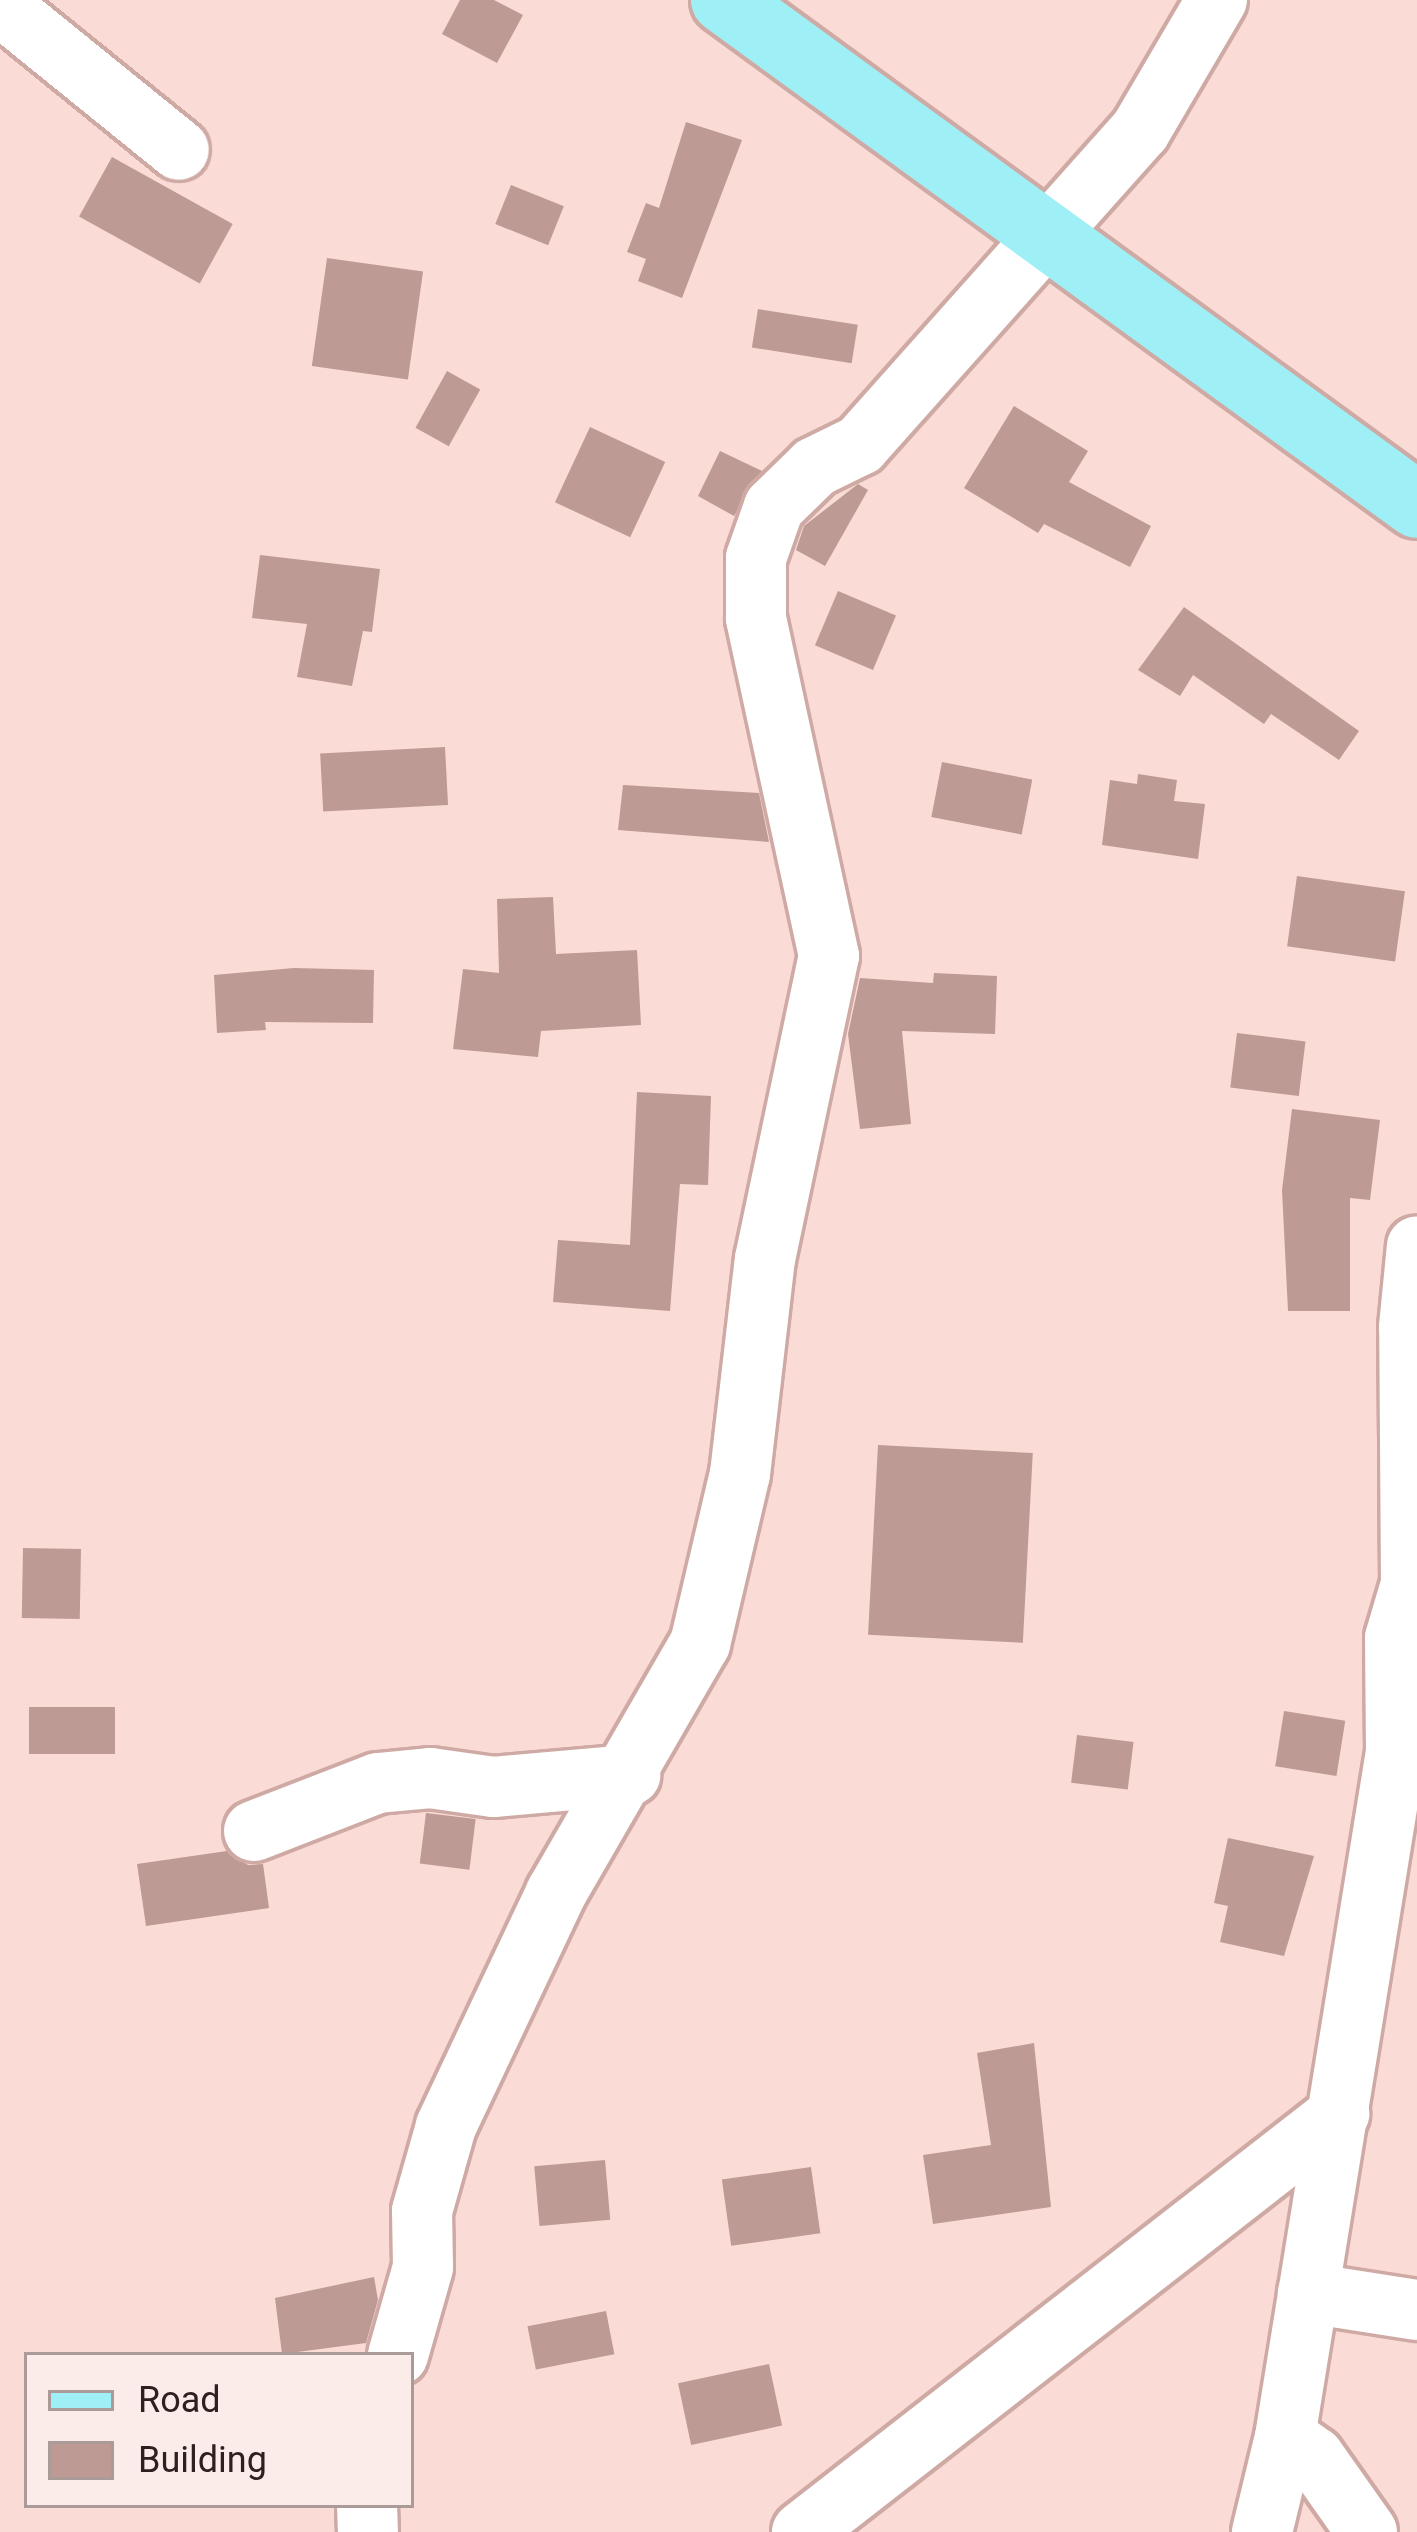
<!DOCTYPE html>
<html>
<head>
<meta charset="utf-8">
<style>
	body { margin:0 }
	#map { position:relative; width:1417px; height:2532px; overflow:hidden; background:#fadbd6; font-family:Roboto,sans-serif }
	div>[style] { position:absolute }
	.building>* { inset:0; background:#be9a94; transform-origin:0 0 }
	.roads { filter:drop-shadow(3px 0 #cfaaa4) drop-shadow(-3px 0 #cfaaa4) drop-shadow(0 3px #cfaaa4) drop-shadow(0 -3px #cfaaa4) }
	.minor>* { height:60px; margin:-30px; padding:0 30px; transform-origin:30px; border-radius:30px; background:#fff }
	.major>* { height:66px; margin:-33px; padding:0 33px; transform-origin:33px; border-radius:33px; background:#9eeff6 }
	span { translate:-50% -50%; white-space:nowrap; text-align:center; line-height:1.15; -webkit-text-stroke:10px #fcece9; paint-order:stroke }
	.legend { position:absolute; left:24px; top:2352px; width:390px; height:156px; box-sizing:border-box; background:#fcece9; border:3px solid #aa9a98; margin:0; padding:15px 21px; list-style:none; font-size:36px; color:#2e201e }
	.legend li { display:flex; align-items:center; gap:24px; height:60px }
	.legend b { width:60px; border:3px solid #aa9a98 }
</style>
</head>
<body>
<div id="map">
	<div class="building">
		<div style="clip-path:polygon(460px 0,494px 0,523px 15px,497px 63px,442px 34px)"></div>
		<div style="clip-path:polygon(686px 122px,742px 140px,682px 298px,638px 281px,646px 259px,627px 252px,646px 203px,659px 208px)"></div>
		<div style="left:112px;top:157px;width:138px;height:68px;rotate:29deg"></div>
		<div style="left:511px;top:185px;width:57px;height:42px;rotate:22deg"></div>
		<div style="left:327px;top:258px;width:97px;height:109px;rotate:8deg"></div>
		<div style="left:758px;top:309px;width:101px;height:39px;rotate:9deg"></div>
		<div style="left:447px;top:371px;width:38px;height:65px;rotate:29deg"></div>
		<div style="clip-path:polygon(1014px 406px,1088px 451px,1069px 482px,1151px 526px,1130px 567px,1044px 524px,1038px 533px,964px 488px)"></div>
		<div style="left:590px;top:427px;width:83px;height:83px;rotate:25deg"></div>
		<div style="clip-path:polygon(720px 451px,762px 471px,734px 516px,698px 496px)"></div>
		<div style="clip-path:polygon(858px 484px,868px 490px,825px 566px,796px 550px,804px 526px)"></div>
		<div style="clip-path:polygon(260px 555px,380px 569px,372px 632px,363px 631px,352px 686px,297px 677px,307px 624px,252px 618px)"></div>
		<div style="left:838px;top:591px;width:63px;height:59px;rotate:23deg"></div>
		<div style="clip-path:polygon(1184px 607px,1359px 731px,1339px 760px,1271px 714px,1264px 724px,1193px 675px,1180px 696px,1138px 670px)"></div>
		<div style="left:445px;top:747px;width:58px;height:125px;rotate:87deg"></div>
		<div style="left:942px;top:762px;width:92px;height:56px;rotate:11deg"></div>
		<div style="clip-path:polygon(1138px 774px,1177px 780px,1174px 801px,1205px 804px,1198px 859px,1102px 845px,1110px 780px,1137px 784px)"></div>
		<div style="clip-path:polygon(623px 785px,759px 793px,769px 842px,618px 830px)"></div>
		<div style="left:1297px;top:876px;width:109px;height:71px;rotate:8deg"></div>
		<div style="clip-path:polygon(553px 897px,556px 954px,637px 950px,641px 1025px,541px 1031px,538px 1057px,453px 1049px,463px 969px,499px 973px,497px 899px)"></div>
		<div style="clip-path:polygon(294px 968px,374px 970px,373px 1023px,265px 1022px,266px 1030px,217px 1033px,214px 975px)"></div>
		<div style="clip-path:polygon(934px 973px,997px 976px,995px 1034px,902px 1031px,911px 1124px,860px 1129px,848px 1034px,860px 978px,933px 983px)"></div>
		<div style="left:1237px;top:1033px;width:69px;height:55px;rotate:7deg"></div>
		<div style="clip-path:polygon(637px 1092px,711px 1096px,708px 1185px,680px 1184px,670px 1311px,553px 1302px,558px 1240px,630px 1245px)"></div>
		<div style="clip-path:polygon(1292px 1109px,1380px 1120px,1370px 1200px,1350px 1198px,1350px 1311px,1288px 1311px,1282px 1190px)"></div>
		<div style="left:878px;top:1445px;width:155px;height:190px;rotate:3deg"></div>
		<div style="left:23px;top:1548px;width:58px;height:70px;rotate:1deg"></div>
		<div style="left:29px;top:1707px;width:86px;height:47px"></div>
		<div style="left:1284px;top:1711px;width:62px;height:56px;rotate:9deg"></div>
		<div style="left:1077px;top:1735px;width:57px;height:48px;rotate:7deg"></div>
		<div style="left:426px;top:1813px;width:50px;height:51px;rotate:7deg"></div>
		<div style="clip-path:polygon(1228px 1838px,1314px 1856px,1284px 1956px,1220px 1942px,1228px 1906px,1214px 1903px)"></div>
		<div style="clip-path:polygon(227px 1851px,248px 1865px,263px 1864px,269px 1908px,146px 1926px,137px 1864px)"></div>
		<div style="clip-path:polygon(1034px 2043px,1051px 2207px,933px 2224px,923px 2155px,991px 2145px,977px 2053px)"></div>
		<div style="left:605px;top:2160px;width:60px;height:71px;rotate:85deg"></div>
		<div style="left:811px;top:2167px;width:67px;height:90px;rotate:82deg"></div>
		<div style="clip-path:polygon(374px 2277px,378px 2300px,366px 2343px,282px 2354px,275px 2298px)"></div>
		<div style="left:606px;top:2311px;width:44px;height:80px;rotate:79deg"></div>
		<div style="left:769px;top:2364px;width:63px;height:93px;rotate:78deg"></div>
	</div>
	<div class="roads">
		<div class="minor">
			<div style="left:0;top:5px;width:230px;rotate:39deg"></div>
			<div style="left:254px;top:1831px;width:133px;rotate:-21.2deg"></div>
			<div style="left:378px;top:1783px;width:52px;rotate:-5.5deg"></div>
			<div style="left:430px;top:1778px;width:64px;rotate:8.1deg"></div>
			<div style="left:493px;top:1787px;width:138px;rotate:-5deg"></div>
			<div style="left:1308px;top:2293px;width:110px;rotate:8.9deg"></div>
			<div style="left:398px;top:2355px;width:91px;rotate:-74.1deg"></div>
			<div style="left:423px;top:2267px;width:56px;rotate:-91deg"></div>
			<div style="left:422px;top:2211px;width:88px;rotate:-74.2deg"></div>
			<div style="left:446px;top:2126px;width:258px;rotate:-64.7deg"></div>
			<div style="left:556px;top:1893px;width:288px;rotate:-60deg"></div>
			<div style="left:700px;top:1644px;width:175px;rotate:-76.8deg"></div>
			<div style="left:740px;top:1474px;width:216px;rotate:-83.4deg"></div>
			<div style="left:765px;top:1259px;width:310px;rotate:-78.1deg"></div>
			<div style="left:829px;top:956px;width:346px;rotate:-102.2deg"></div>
			<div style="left:756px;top:618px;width:60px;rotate:-90deg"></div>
			<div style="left:756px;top:558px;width:54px;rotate:-70.6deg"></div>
			<div style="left:774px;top:507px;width:57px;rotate:-44.3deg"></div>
			<div style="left:815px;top:467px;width:50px;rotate:-26.1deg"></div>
			<div style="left:860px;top:445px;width:421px;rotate:-48.3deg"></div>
			<div style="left:1140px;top:131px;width:152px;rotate:-59.6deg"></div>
			<div style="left:367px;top:2505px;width:27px;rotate:88deg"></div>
			<div style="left:802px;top:2532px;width:681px;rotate:-37.9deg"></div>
			<div style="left:1262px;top:2532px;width:98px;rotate:-76.4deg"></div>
			<div style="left:1367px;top:2532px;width:92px;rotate:-125.2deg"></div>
			<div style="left:1314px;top:2457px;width:35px;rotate:-145deg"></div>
			<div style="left:1285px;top:2437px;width:694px;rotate:-80.8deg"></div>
			<div style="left:1396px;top:1752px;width:114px;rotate:-90.5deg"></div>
			<div style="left:1395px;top:1638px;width:56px;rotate:-73.5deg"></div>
			<div style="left:1411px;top:1584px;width:257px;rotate:-90.4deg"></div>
			<div style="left:1409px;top:1327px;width:81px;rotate:-84.4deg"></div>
		</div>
		<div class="major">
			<div style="left:724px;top:0;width:857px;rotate:36.08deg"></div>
		</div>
	</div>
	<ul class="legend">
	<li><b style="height:15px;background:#9eeff6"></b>Road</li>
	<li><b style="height:33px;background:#be9a94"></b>Building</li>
	</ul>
</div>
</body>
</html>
